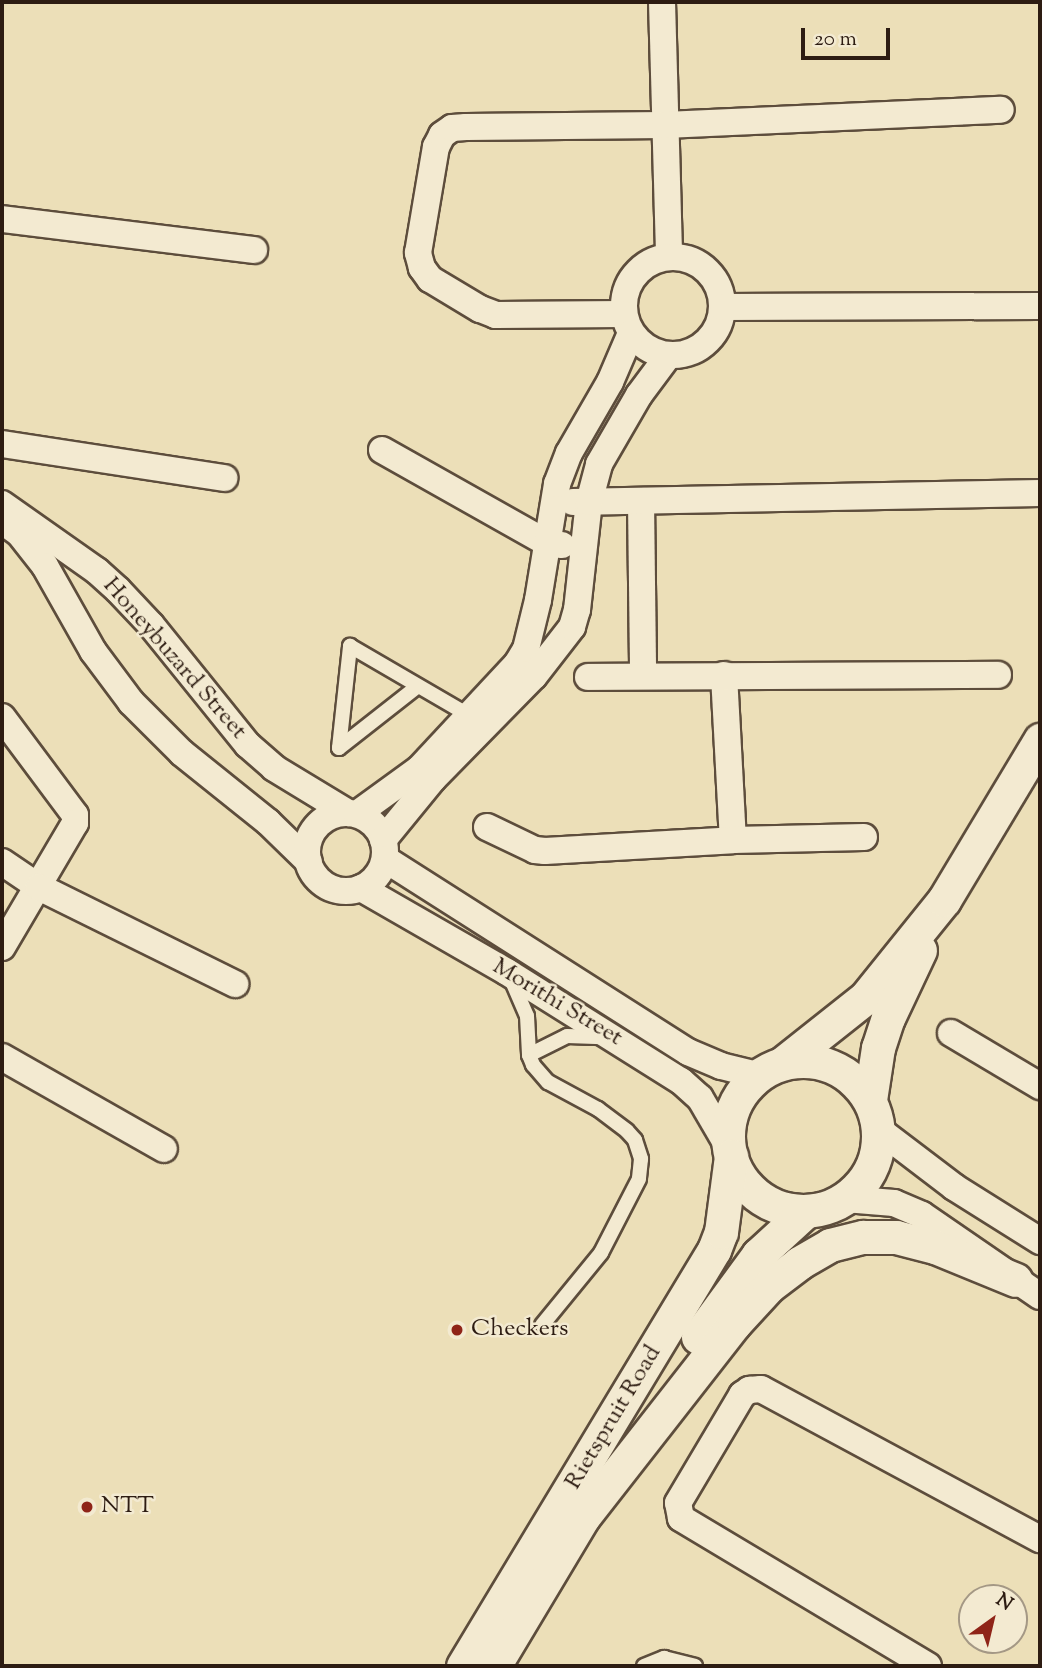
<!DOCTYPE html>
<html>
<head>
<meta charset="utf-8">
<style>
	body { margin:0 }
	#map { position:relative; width:1042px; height:1668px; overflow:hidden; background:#ecdfb8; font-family:"Sorts Mill Goudy",serif }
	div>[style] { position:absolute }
	.roads { filter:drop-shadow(2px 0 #5d4d3c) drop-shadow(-2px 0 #5d4d3c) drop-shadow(0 2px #5d4d3c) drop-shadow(0 -2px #5d4d3c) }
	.service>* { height:14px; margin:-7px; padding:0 7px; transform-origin:7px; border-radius:7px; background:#f3ead1 }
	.minor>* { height:26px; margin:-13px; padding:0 13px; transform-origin:13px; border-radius:13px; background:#f3ead1 }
	.minor>.ring { margin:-13px; padding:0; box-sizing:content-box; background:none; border:26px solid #f3ead1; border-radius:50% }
	.tertiary>* { height:33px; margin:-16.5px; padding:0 16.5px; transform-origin:16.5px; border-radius:16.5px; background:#f3ead1 }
	.tertiary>.ring { margin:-16.5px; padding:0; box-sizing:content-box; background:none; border:33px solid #f3ead1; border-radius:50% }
	.dots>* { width:19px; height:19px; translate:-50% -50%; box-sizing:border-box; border:4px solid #f3ead1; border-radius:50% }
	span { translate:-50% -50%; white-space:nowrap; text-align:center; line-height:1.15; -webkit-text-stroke:5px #f3ead1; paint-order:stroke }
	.street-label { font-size:24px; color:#2d1c12 }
	.poi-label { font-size:24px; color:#2d1c12 }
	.left { translate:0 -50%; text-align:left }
	.frame { position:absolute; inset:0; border:4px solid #2d1c12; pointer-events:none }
	.north { position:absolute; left:958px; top:1584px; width:70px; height:70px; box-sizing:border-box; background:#f3ead1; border:2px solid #a49885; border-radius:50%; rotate:34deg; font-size:19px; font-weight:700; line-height:28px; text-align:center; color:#2d1c12 }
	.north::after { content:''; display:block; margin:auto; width:24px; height:32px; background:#8f2418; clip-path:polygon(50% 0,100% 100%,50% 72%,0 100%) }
	.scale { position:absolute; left:801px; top:28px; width:89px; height:32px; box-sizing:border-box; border:4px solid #2d1c12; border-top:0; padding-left:9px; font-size:21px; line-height:24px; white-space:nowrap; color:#2d1c12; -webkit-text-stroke:5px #f3ead1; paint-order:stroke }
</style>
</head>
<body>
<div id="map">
	<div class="roads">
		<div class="service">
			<div style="left:339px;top:748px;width:103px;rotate:-83.8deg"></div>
			<div style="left:350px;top:646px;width:141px;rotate:30.2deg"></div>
			<div style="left:339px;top:748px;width:100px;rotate:-38.1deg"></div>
			<div style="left:511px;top:979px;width:40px;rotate:66.6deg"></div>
			<div style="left:527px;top:1016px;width:39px;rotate:87deg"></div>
			<div style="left:529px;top:1055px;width:11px;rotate:68deg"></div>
			<div style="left:533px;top:1065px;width:23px;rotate:49deg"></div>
			<div style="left:548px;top:1082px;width:57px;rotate:28.4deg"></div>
			<div style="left:598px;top:1109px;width:36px;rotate:37deg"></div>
			<div style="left:627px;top:1131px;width:12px;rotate:48deg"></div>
			<div style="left:635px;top:1140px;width:20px;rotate:72deg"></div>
			<div style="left:641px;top:1159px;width:20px;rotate:96deg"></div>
			<div style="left:639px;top:1179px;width:83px;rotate:117.2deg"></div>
			<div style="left:601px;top:1253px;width:93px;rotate:129.3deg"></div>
			<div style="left:529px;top:1055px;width:42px;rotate:-26.6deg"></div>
			<div style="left:567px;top:1036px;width:36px;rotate:2deg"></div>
			<div style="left:644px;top:1666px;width:22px;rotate:-22deg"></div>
			<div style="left:664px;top:1658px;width:32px;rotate:14deg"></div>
		</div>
		<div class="minor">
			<div style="left:662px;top:2px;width:254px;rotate:88.4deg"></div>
			<div style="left:2px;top:219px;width:254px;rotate:7deg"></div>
			<div class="ring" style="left:624px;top:257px;width:72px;height:72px"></div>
			<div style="left:723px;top:307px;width:317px;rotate:-0.2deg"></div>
			<div style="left:623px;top:314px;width:127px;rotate:179.5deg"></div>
			<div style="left:496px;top:315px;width:17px;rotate:-159deg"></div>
			<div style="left:480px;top:309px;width:58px;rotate:-149deg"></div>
			<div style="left:430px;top:279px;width:14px;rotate:-126deg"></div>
			<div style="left:422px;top:268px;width:16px;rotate:-105deg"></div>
			<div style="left:418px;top:253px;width:108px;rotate:-80.4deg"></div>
			<div style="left:436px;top:147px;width:13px;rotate:-63deg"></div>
			<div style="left:442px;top:135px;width:12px;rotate:-35deg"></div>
			<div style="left:452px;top:128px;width:14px;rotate:-4deg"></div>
			<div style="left:466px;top:127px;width:199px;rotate:-0.6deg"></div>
			<div style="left:665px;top:125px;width:336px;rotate:-2.6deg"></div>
			<div style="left:2px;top:444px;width:225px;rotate:8.7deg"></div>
			<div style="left:382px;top:450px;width:189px;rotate:29.4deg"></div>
			<div style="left:547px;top:543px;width:15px;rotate:8deg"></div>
			<div style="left:641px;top:501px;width:174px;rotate:89.3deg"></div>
			<div style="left:573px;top:502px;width:467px;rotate:-1.1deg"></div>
			<div style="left:2px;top:504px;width:116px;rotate:35.2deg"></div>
			<div style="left:97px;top:571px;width:28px;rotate:42deg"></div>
			<div style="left:118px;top:590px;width:48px;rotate:46.7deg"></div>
			<div style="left:151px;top:625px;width:154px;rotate:51.1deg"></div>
			<div style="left:248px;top:745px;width:35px;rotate:41deg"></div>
			<div style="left:274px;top:768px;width:87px;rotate:31.3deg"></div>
			<div style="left:5px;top:523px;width:17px;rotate:36deg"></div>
			<div style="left:19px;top:533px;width:42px;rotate:51.8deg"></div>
			<div style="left:45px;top:566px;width:98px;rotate:60.5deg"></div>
			<div style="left:93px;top:651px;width:64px;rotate:53.3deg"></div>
			<div style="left:131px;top:702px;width:72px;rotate:45deg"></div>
			<div style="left:182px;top:753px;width:110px;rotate:38.7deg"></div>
			<div style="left:268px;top:822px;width:57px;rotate:44.3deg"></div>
			<div style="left:724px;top:675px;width:165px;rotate:86.9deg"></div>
			<div style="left:588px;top:677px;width:410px;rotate:-0.3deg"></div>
			<div style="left:2px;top:717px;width:122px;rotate:53.3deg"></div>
			<div style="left:75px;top:815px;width:8px;rotate:90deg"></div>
			<div style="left:75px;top:823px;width:144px;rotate:120.5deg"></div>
			<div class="ring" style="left:307px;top:813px;width:52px;height:52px"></div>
			<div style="left:357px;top:814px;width:77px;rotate:-36deg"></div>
			<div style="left:419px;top:769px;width:144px;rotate:-47deg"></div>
			<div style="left:517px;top:664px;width:17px;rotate:-59deg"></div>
			<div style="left:526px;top:649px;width:50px;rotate:-76.2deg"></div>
			<div style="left:538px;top:600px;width:118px;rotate:-80.7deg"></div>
			<div style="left:557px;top:484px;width:33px;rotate:-69deg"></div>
			<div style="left:569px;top:453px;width:82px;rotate:-60deg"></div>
			<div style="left:610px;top:382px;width:53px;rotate:-66.8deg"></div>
			<div style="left:487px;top:827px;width:53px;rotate:25.6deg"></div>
			<div style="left:535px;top:850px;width:10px;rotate:6deg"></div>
			<div style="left:545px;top:851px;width:188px;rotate:-3.3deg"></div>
			<div style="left:733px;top:840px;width:131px;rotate:-1.3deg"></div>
			<div style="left:383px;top:840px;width:79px;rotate:-50.7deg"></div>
			<div style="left:433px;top:779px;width:144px;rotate:-45.6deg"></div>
			<div style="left:534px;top:676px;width:62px;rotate:-52.2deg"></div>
			<div style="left:572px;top:627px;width:18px;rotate:-74deg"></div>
			<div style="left:577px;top:610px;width:109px;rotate:-83.7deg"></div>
			<div style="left:589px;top:502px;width:39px;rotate:-75deg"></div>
			<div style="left:599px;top:464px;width:80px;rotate:-59.9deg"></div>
			<div style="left:639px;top:395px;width:49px;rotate:-53.4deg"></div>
			<div style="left:385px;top:859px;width:359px;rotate:32.5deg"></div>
			<div style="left:688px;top:1052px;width:36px;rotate:23deg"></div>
			<div style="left:721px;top:1066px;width:38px;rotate:14deg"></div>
			<div style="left:2px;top:862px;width:45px;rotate:34deg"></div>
			<div style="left:39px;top:887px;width:219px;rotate:26.3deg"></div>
			<div style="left:361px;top:888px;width:168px;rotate:29.9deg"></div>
			<div style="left:507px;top:972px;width:205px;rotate:32.1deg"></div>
			<div style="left:681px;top:1081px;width:25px;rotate:42deg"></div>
			<div style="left:700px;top:1098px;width:56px;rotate:59.7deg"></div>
			<div style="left:951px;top:1033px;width:104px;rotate:30.8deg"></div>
			<div style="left:2px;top:1057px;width:186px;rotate:29.6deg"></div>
			<div style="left:878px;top:1129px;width:96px;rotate:37.3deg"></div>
			<div style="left:954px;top:1187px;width:102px;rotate:32.1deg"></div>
			<div style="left:845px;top:1199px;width:49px;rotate:4.7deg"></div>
			<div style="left:894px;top:1203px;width:30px;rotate:23deg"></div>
			<div style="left:922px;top:1215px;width:143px;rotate:34.5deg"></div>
			<div style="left:928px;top:1666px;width:288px;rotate:-149.1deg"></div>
			<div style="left:681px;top:1518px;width:15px;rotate:-101deg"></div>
			<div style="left:678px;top:1503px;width:126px;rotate:-59.3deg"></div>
			<div style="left:742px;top:1395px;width:9px;rotate:-36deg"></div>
			<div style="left:749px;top:1390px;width:12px;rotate:-5deg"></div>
			<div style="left:761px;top:1389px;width:317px;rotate:28.3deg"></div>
		</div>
		<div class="tertiary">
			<div class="ring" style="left:728px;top:1061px;width:117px;height:117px"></div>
			<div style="left:783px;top:1063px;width:105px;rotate:-38.4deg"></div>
			<div style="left:865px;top:998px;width:126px;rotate:-51.1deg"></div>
			<div style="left:944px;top:900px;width:187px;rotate:-59deg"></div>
			<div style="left:870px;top:1100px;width:53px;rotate:-81.3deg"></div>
			<div style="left:878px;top:1048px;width:32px;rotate:-72deg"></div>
			<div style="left:888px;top:1018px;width:75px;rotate:-64.8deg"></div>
			<div style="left:698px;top:1337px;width:102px;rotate:-53.8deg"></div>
			<div style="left:758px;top:1255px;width:64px;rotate:-42.5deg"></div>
			<div style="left:584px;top:1516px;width:244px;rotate:-52deg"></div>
			<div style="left:734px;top:1324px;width:52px;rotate:-47.4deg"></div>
			<div style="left:769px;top:1286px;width:38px;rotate:-37deg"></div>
			<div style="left:799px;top:1263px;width:36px;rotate:-30deg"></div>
			<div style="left:830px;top:1245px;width:34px;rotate:-14deg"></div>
			<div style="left:863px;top:1237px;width:33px"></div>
			<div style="left:896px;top:1237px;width:40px;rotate:14.4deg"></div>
			<div style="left:935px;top:1247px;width:87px;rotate:22.2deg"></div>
			<div style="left:463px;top:1666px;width:486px;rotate:-58.9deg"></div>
			<div style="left:714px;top:1250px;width:19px;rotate:-69deg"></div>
			<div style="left:721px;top:1232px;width:77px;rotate:-82.5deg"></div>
			<div style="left:494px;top:1666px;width:197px;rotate:-59.1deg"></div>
		</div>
	</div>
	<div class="dots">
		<div style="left:457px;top:1330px;background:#8f2418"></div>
		<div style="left:87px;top:1507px;background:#8f2418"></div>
	</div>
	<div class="street-label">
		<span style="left:174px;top:659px;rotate:49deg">Honeybuzard Street</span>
		<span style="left:557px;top:1003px;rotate:31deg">Morithi Street</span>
		<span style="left:614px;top:1418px;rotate:-59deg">Rietspruit Road</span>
	</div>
	<div class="poi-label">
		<span class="left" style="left:471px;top:1330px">Checkers</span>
		<span class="left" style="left:101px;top:1507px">NTT</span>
	</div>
	<div class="frame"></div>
	<div class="north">N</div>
	<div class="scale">20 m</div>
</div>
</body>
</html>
